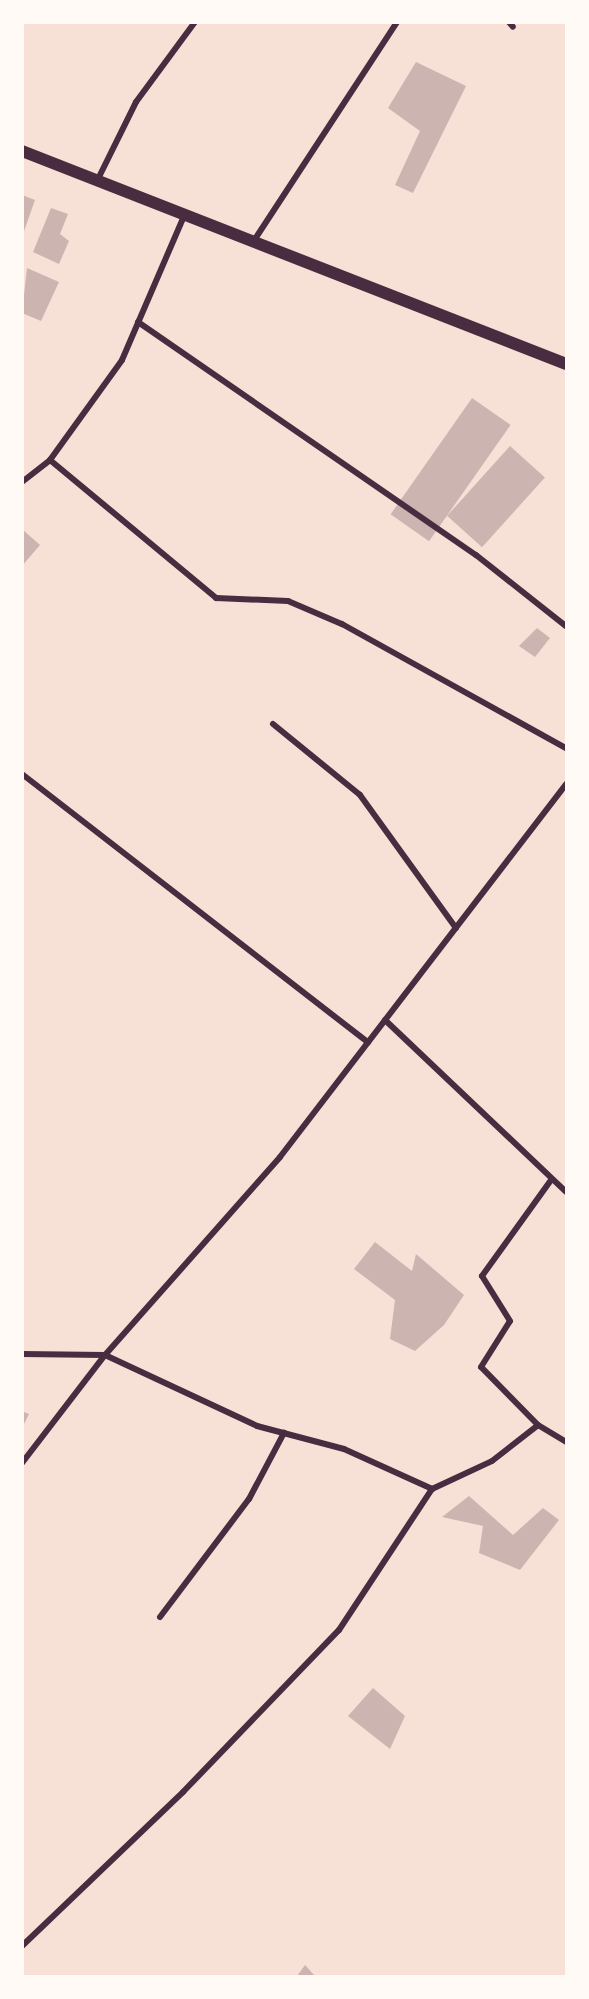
<!DOCTYPE html>
<html>
<head>
<meta charset="utf-8">
<style>
	body { margin:0 }
	#map { position:relative; width:589px; height:1999px; overflow:hidden; background:#f7e1d7; font-family:Bitter,serif }
	div>[style] { position:absolute }
	.building>* { inset:0; background:#ccb4b1; transform-origin:0 0 }
	.minor>* { height:6px; margin:-3px; padding:0 3px; transform-origin:3px; border-radius:3px; background:#4a2c40 }
	.secondary>* { height:12px; margin:-6px; padding:0 6px; transform-origin:6px; border-radius:6px; background:#4a2c40 }
	span { translate:-50% -50%; white-space:nowrap; text-align:center; line-height:1.15; -webkit-text-stroke:5px #fffaf5; paint-order:stroke }
	.frame { position:absolute; inset:0; border:24px solid #fffaf5; pointer-events:none }
</style>
</head>
<body>
<div id="map">
	<div class="building">
		<div style="clip-path:polygon(416px 62px,466px 86px,413px 193px,395px 185px,420px 131px,388px 108px)"></div>
		<div style="clip-path:polygon(22px 195px,35px 200px,23px 234px,22px 234px)"></div>
		<div style="clip-path:polygon(51px 208px,68px 214px,60px 234px,69px 241px,59px 264px,33px 252px)"></div>
		<div style="clip-path:polygon(27px 268px,59px 282px,41px 321px,22px 313px)"></div>
		<div style="left:472px;top:398px;width:47px;height:142px;rotate:35deg"></div>
		<div style="left:510px;top:446px;width:47px;height:94px;rotate:42deg"></div>
		<div style="clip-path:polygon(22px 529px,40px 545px,22px 566px)"></div>
		<div style="clip-path:polygon(537px 628px,550px 638px,535px 657px,519px 646px)"></div>
		<div style="clip-path:polygon(375px 1242px,412px 1271px,416px 1254px,464px 1295px,444px 1325px,415px 1351px,390px 1339px,395px 1300px,354px 1269px)"></div>
		<div style="clip-path:polygon(22px 1411px,29px 1414px,22px 1428px)"></div>
		<div style="clip-path:polygon(469px 1496px,513px 1535px,543px 1508px,559px 1520px,520px 1570px,479px 1553px,483px 1526px,442px 1517px)"></div>
		<div style="clip-path:polygon(373px 1688px,405px 1716px,390px 1749px,348px 1716px)"></div>
		<div style="clip-path:polygon(305px 1965px,315px 1976px,297px 1976px)"></div>
	</div>
	<div class="minor">
		<div style="left:509px;top:22px;width:6px;rotate:51deg"></div>
		<div style="left:98px;top:179px;width:86px;rotate:-63.7deg"></div>
		<div style="left:136px;top:102px;width:99px;rotate:-53.6deg"></div>
		<div style="left:255px;top:239px;width:259px;rotate:-56.8deg"></div>
		<div style="left:138px;top:322px;width:411px;rotate:34.6deg"></div>
		<div style="left:476px;top:555px;width:115px;rotate:38.3deg"></div>
		<div style="left:50px;top:460px;width:216px;rotate:39.7deg"></div>
		<div style="left:216px;top:598px;width:72px;rotate:2.4deg"></div>
		<div style="left:288px;top:601px;width:59px;rotate:23.1deg"></div>
		<div style="left:342px;top:624px;width:256px;rotate:29deg"></div>
		<div style="left:22px;top:482px;width:36px;rotate:-38deg"></div>
		<div style="left:50px;top:460px;width:123px;rotate:-54.2deg"></div>
		<div style="left:122px;top:360px;width:159px;rotate:-66.7deg"></div>
		<div style="left:273px;top:724px;width:112px;rotate:39.2deg"></div>
		<div style="left:360px;top:795px;width:164px;rotate:54.2deg"></div>
		<div style="left:22px;top:774px;width:438px;rotate:37.8deg"></div>
		<div style="left:385px;top:1020px;width:250px;rotate:43.5deg"></div>
		<div style="left:22px;top:1354px;width:83px;rotate:0.7deg"></div>
		<div style="left:105px;top:1355px;width:168px;rotate:25deg"></div>
		<div style="left:257px;top:1426px;width:90px;rotate:14.8deg"></div>
		<div style="left:344px;top:1449px;width:97px;rotate:24.4deg"></div>
		<div style="left:538px;top:1425px;width:81px;rotate:-134.5deg"></div>
		<div style="left:481px;top:1367px;width:54px;rotate:-57.8deg"></div>
		<div style="left:510px;top:1321px;width:53px;rotate:-121.9deg"></div>
		<div style="left:482px;top:1276px;width:118px;rotate:-54.3deg"></div>
		<div style="left:22px;top:1463px;width:136px;rotate:-52.5deg"></div>
		<div style="left:105px;top:1355px;width:264px;rotate:-48.5deg"></div>
		<div style="left:280px;top:1157px;width:470px;rotate:-52.5deg"></div>
		<div style="left:160px;top:1617px;width:148px;rotate:-53deg"></div>
		<div style="left:249px;top:1499px;width:75px;rotate:-62.1deg"></div>
		<div style="left:22px;top:1946px;width:223px;rotate:-43.7deg"></div>
		<div style="left:183px;top:1792px;width:225px;rotate:-46.1deg"></div>
		<div style="left:339px;top:1630px;width:169px;rotate:-56.6deg"></div>
		<div style="left:432px;top:1489px;width:66px;rotate:-25deg"></div>
		<div style="left:492px;top:1461px;width:58px;rotate:-38deg"></div>
		<div style="left:538px;top:1425px;width:33px;rotate:31deg"></div>
	</div>
	<div class="secondary">
		<div style="left:22px;top:151px;width:584px;rotate:21.38deg"></div>
	</div>
	<div class="frame"></div>
</div>
</body>
</html>
